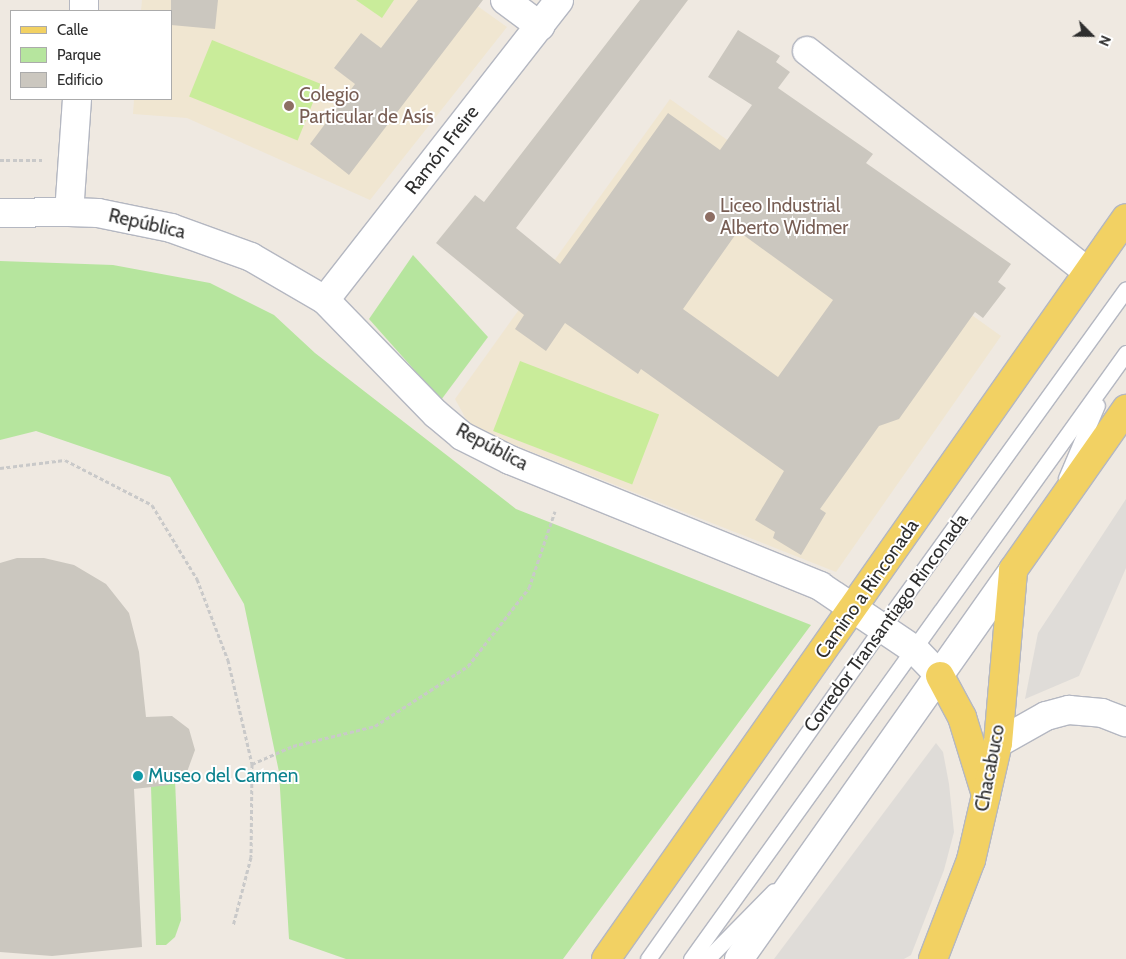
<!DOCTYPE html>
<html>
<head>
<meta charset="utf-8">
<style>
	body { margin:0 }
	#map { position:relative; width:1126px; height:959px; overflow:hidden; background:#efe9e1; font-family:Cabin,sans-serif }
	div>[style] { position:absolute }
	.education>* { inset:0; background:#f0e6d1 }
	.green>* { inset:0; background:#b6e59e }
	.pitch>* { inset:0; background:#c9ec9a; transform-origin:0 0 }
	.plaza>* { inset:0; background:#dfdcd8 }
	.building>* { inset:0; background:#cbc7bf }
	.path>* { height:3px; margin-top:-1.5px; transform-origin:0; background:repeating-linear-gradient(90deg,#c9c9c9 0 4px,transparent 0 6.5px) }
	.roads { filter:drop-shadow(1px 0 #b4b7c1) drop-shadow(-1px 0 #b4b7c1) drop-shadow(0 1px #b4b7c1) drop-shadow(0 -1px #b4b7c1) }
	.service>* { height:15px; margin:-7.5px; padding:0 7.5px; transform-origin:7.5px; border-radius:7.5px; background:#fff }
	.minor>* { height:28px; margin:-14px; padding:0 14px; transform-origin:14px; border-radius:14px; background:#fff }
	.tertiary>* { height:28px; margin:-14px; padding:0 14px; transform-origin:14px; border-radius:14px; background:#fff }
	.secondary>* { height:28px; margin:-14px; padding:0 14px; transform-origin:14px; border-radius:14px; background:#fff }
	.primary>* { height:28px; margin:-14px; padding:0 14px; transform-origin:14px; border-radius:14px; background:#f2d163 }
	.dots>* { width:14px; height:14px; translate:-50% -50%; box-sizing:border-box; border:2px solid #fff; border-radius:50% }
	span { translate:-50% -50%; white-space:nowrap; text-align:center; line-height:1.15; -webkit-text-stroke:4px #fff; paint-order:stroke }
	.education-label { font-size:19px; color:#785e54 }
	.left { translate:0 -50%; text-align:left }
	.street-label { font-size:19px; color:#2e2e2e }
	.culture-label { font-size:19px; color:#0d838f }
	.legend { position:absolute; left:10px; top:10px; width:162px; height:90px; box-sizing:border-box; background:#fff; border:1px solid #ababab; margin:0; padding:6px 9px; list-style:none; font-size:15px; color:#2e2e2e }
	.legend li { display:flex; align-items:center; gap:10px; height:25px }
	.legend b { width:25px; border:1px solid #ababab }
	.north { position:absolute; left:1066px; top:10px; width:50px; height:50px; -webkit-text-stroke:4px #fff; paint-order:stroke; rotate:113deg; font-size:14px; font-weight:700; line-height:20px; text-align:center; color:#2e2e2e }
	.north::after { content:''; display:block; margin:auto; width:18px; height:22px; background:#2e2e2e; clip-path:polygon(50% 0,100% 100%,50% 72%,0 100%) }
</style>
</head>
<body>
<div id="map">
	<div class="education">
		<div style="clip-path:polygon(142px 0,469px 0,507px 27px,370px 200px,187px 118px,133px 114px,134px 99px,171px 99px,171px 11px,141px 11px)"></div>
		<div style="clip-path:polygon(670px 99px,1001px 336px,836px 572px,471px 428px,455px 399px)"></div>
	</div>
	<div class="green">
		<div style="clip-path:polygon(413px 255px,488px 337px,441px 400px,369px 319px)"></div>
		<div style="clip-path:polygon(0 261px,113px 265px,210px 283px,274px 315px,315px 353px,516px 509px,811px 625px,563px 959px,346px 959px,289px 939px,279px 772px,244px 604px,170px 477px,36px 431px,0 440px)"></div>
		<div style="clip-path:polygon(175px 780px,181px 920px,175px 937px,166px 945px,156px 945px,151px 787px)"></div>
	</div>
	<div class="pitch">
		<div style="clip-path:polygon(356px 0,394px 0,382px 18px)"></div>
		<div style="left:212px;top:40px;width:117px;height:61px;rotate:22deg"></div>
		<div style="left:520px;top:361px;width:149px;height:75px;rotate:21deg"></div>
	</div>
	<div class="plaza">
		<div style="clip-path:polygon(1126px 499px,1126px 568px,1079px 676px,1025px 699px,1038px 633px)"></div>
		<div style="clip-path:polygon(936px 743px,943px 752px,949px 784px,954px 832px,944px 870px,911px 955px,904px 959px,774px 959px)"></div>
	</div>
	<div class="building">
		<div style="clip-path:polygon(171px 0,218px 0,215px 29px,171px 25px)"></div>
		<div style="clip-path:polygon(418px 0,483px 0,349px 175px,310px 144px,355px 84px,334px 68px,361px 33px,381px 48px)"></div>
		<div style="clip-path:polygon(evenodd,640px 0,688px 0,516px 228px,560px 264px,668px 113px,720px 150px,752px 105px,708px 77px,738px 30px,780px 56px,776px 62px,790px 72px,778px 88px,873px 154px,866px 163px,1011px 264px,998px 282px,1006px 288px,983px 318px,975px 312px,899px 419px,879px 426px,820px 509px,826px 513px,801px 555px,773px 538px,775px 532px,755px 520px,784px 471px,641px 369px,638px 374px,565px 323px,546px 351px,515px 329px,524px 315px,436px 243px,475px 195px,484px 202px,640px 0,738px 231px,833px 300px,778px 377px,683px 309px,738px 231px)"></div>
		<div style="clip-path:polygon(17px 558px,44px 558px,74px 565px,106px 584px,129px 613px,139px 652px,146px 717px,172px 716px,189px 729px,195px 750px,187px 772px,169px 785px,134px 789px,142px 947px,52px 956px,0 952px,0 563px)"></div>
	</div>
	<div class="path">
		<div style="left:0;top:160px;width:42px"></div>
		<div style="left:0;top:468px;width:65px;rotate:-7deg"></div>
		<div style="left:65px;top:460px;width:98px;rotate:27.3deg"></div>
		<div style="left:152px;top:505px;width:87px;rotate:58.7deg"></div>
		<div style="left:197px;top:579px;width:87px;rotate:69.1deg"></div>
		<div style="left:228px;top:660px;width:107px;rotate:77deg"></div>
		<div style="left:252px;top:764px;width:93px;rotate:90.6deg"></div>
		<div style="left:251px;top:857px;width:71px;rotate:104.6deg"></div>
		<div style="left:252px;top:764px;width:45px;rotate:-23.7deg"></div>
		<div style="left:293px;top:746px;width:84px;rotate:-13.7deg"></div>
		<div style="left:375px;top:726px;width:111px;rotate:-32.8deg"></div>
		<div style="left:468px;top:666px;width:99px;rotate:-52deg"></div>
		<div style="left:529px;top:588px;width:81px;rotate:-71.3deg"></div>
	</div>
	<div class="roads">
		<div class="service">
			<div style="left:1066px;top:478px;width:79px;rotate:-67deg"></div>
			<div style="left:648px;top:959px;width:408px;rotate:-54.8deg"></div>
			<div style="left:883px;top:626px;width:415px;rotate:-54.2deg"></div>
			<div style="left:691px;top:959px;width:746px;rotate:-54.33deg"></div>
			<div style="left:707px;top:959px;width:95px;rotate:-45.4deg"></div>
		</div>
		<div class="minor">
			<div style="left:505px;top:0;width:44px;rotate:36.6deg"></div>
			<div style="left:807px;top:51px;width:356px;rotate:38.2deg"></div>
			<div style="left:0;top:213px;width:69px;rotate:-0.8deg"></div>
			<div style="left:325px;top:300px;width:380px;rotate:-52deg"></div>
			<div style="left:998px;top:743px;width:55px;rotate:-29.4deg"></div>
			<div style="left:1046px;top:716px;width:24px;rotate:-15deg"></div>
			<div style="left:1069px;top:710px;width:33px;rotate:5deg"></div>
			<div style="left:1102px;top:713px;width:26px;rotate:21deg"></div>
		</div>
		<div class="tertiary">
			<div style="left:84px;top:11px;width:11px;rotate:-90deg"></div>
			<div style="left:77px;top:99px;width:113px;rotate:94deg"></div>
			<div style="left:69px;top:212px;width:29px;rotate:2deg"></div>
			<div style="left:98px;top:213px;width:75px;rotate:11.6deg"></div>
			<div style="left:171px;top:228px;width:85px;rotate:19.9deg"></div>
			<div style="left:251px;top:257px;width:86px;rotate:30.2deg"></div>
			<div style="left:325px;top:300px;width:159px;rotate:45.8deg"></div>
			<div style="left:436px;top:414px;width:34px;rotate:40deg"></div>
			<div style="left:462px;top:436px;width:54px;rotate:26.6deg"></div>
			<div style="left:510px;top:460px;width:335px;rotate:22.1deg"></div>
			<div style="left:820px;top:586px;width:115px;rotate:34deg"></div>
			<div style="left:915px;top:650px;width:36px;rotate:46deg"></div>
		</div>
		<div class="secondary">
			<div style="left:739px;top:959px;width:476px;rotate:-54.8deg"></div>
		</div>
		<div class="primary">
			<div style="left:940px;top:676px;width:47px;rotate:61.8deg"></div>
			<div style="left:962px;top:717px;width:82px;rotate:72.9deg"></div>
			<div style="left:606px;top:959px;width:905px;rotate:-54.94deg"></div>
			<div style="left:933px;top:959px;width:106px;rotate:-69deg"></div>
			<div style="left:971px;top:860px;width:120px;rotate:-77deg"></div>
			<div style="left:998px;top:743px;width:174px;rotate:-85deg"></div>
			<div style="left:1013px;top:570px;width:197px;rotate:-54.9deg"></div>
		</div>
	</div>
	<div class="dots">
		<div style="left:289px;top:106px;background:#8d6e63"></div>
		<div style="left:710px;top:217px;background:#8d6e63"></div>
		<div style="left:138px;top:776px;background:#0f9aa8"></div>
	</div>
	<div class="education-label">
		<span class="left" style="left:299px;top:106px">Colegio<br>Particular de Asís</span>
		<span class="left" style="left:720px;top:217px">Liceo Industrial<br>Alberto Widmer</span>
	</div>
	<div class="street-label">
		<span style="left:442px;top:150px;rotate:-52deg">Ramón Freire</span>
		<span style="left:147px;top:224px;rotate:13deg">República</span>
		<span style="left:492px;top:447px;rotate:28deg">República</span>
		<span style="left:867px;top:589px;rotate:-55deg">Camino a Rinconada</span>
		<span style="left:886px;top:623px;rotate:-54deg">Corredor Transantiago Rinconada</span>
		<span style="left:990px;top:768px;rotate:-79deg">Chacabuco</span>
	</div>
	<div class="culture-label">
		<span class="left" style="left:148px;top:776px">Museo del Carmen</span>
	</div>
	<ul class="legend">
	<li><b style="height:6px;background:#f2d163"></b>Calle</li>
	<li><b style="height:14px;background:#b6e59e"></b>Parque</li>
	<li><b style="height:14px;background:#cbc7bf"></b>Edificio</li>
	</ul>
	<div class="north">N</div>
</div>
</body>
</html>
